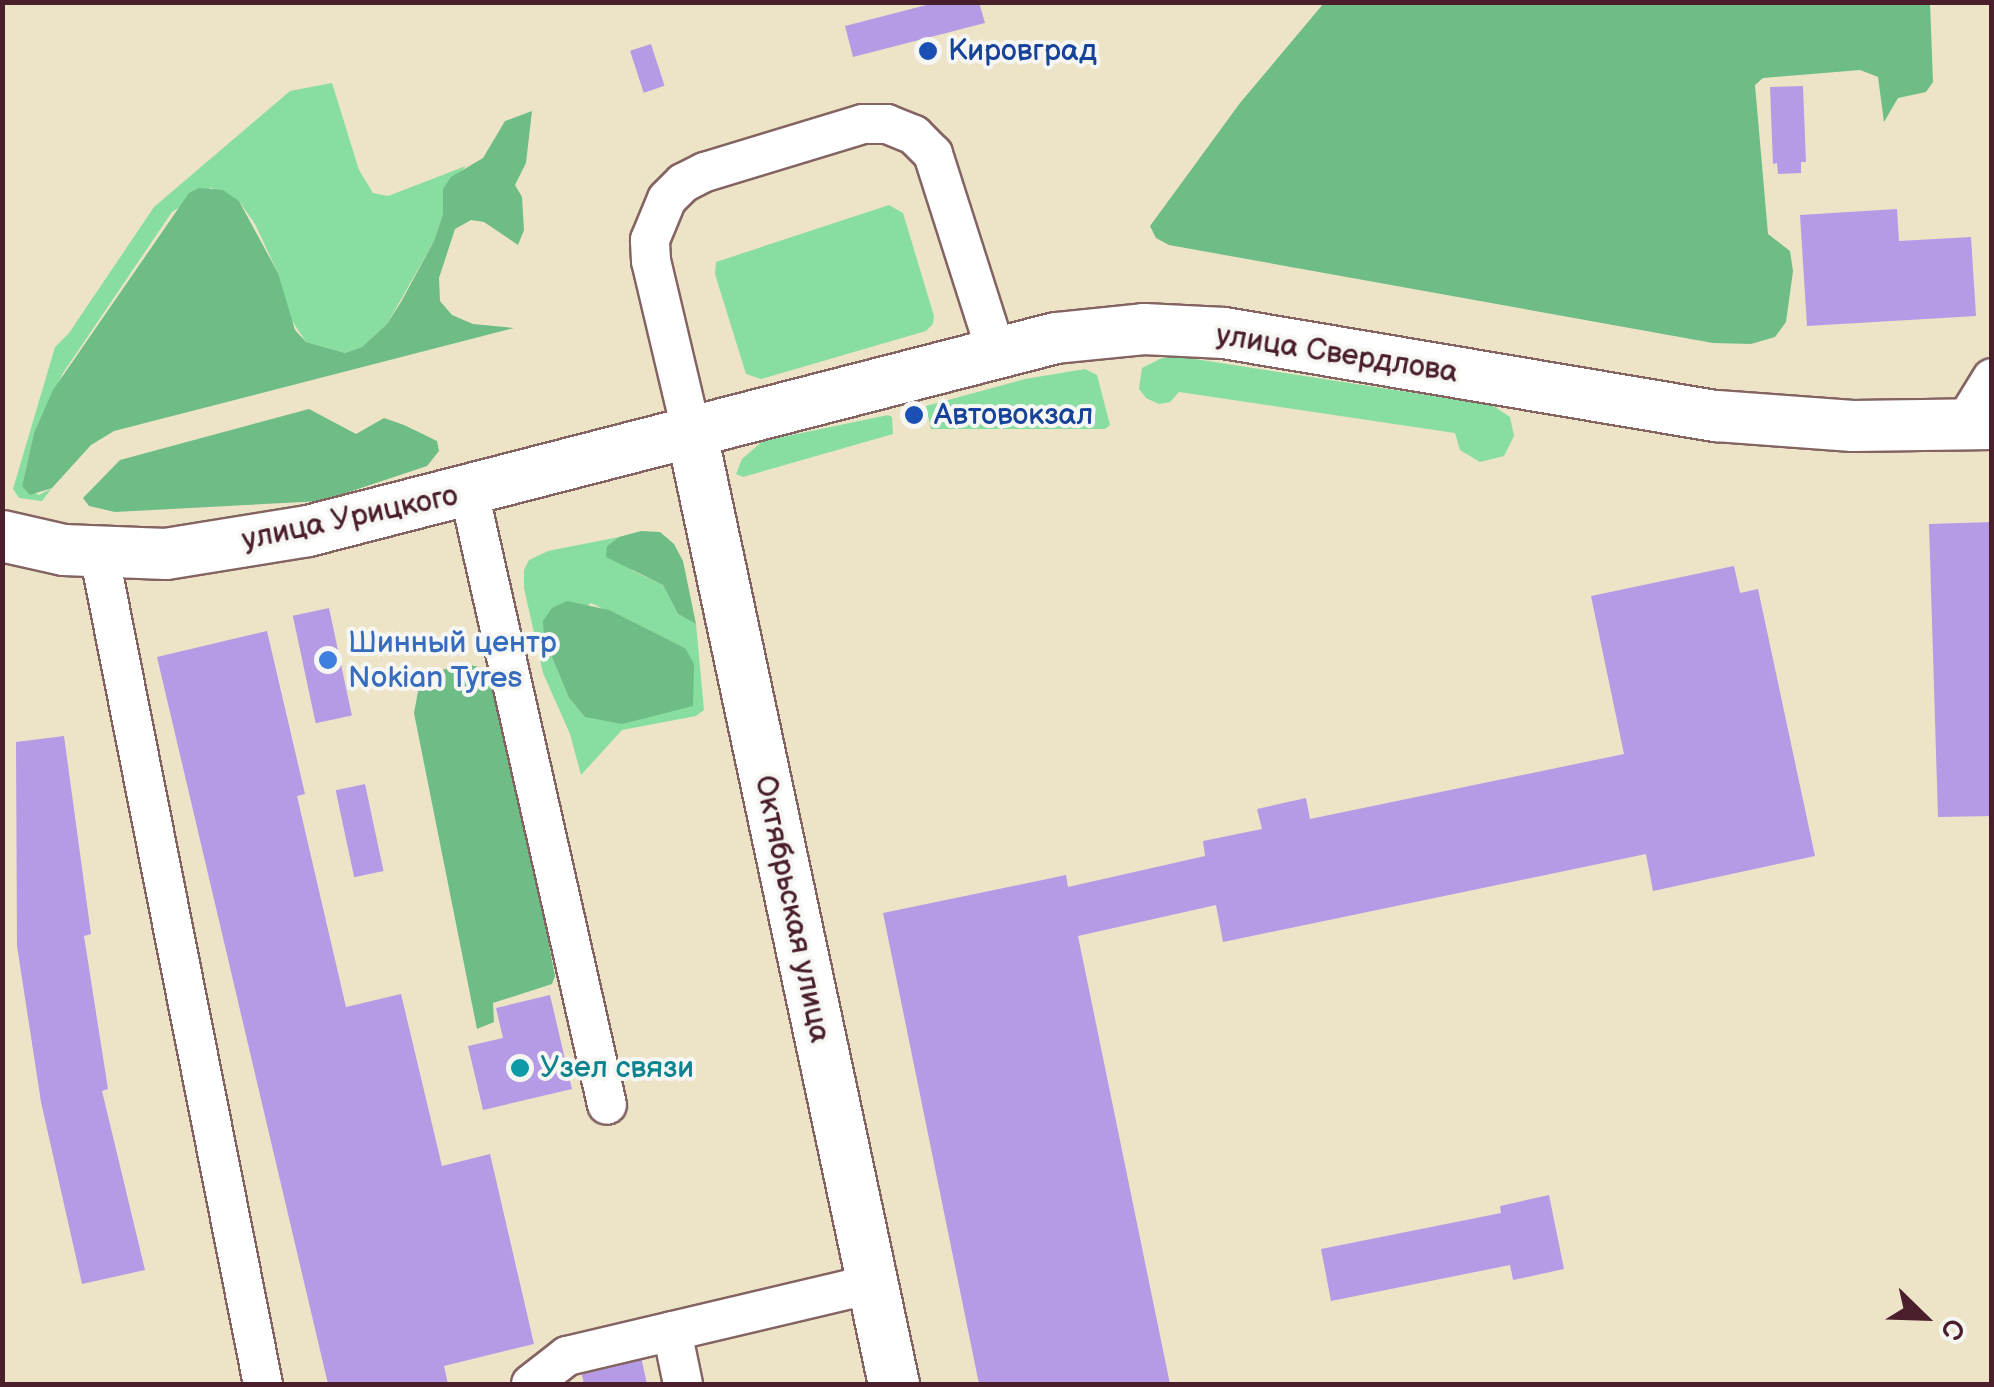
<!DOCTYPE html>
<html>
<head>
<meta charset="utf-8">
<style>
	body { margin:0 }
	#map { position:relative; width:1994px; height:1387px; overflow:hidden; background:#ede4c8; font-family:"Balsamiq Sans",sans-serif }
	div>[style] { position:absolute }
	.green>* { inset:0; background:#88dda0 }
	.forest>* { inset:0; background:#6ebc86 }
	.building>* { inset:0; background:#b59be5; transform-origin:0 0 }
	.roads { filter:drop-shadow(2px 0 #836462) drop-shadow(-2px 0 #836462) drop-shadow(0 2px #836462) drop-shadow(0 -2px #836462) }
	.minor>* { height:38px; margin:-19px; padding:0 19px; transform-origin:19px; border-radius:19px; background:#fff }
	.major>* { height:50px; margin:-25px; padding:0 25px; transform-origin:25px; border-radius:25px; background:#fff }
	.dots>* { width:28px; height:28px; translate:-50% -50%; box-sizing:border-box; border:5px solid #f6f6f2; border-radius:50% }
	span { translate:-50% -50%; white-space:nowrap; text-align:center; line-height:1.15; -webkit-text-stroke:8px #f6f6f2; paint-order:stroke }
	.transit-label { font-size:30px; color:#164399 }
	.left { translate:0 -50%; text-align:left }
	.street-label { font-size:30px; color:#4a1f2b }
	.shop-label { font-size:30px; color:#366cbe }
	.culture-label { font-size:30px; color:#0d838f }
	.frame { position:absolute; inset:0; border:5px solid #4a1f2b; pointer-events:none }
	.north { position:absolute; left:1874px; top:1267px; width:100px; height:100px; -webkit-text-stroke:8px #f6f6f2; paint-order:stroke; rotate:113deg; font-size:28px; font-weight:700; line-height:40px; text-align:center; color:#4a1f2b }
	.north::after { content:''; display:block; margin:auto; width:35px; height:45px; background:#4a1f2b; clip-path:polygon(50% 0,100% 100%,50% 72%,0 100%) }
</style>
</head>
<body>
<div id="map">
	<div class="green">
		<div style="clip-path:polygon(332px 83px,359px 170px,373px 193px,388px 196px,466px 166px,444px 189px,443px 214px,434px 241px,387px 324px,362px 347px,345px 353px,306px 342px,287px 313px,278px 273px,255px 224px,239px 201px,211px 188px,172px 212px,63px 373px,34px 433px,22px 486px,39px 495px,52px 488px,42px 501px,19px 498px,13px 489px,55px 347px,69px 333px,154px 207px,290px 91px)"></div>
		<div style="clip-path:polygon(889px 205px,903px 213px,934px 316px,933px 324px,926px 331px,761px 379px,746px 374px,715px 274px,716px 262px)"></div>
		<div style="clip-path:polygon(1182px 357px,1492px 405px,1510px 417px,1514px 436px,1504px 456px,1480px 462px,1460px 450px,1455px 433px,1179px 392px,1170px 402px,1159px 404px,1146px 398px,1139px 389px,1142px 368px,1162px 358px)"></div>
		<div style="clip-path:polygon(1085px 369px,1097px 375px,1110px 425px,1105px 429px,931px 429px,926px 406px,1025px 379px)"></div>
		<div style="clip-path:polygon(888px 415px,892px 417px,893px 434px,743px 477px,736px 474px,742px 459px,763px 441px)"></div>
		<div style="clip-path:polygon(evenodd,619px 537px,607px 546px,633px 571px,663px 585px,678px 614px,696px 624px,704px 710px,696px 716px,622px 730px,581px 775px,570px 734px,543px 673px,524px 588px,524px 570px,529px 560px,548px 551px,619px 537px,591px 603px,685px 648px,585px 717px,569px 698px,544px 638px,591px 603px)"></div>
	</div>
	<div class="forest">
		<div style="clip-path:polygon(1324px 3px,1930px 3px,1933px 82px,1926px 92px,1898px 98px,1884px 122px,1878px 77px,1860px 70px,1763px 78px,1755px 85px,1768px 234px,1790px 251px,1793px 271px,1786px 322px,1775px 337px,1751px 344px,1713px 343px,1169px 245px,1156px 238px,1150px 226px,1240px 103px)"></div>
		<div style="clip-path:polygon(532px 111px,526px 163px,515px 185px,522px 197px,524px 230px,518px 245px,484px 222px,471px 220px,455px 229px,439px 278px,440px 301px,452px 315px,473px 324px,514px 328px,114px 431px,91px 445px,52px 488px,30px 495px,22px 486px,34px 433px,53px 390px,189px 193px,199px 188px,223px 190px,239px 201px,278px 273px,295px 330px,306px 342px,345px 353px,362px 347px,387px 324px,401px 302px,434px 241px,443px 214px,443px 189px,451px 177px,483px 158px,505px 121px)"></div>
		<div style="clip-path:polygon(309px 409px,356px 434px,384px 418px,404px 425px,437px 441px,439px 451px,427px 466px,322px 501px,115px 512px,89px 506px,83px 498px,120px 460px)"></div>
		<div style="clip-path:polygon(641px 531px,660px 532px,674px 544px,683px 561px,696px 624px,678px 614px,663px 585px,606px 557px,607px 546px,619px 537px)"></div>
		<div style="clip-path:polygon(567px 601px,609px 610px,685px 648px,694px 664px,693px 706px,622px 724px,585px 717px,569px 698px,544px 638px,543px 621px,552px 608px)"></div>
		<div style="clip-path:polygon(466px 664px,483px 668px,496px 679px,501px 694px,555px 976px,552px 984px,493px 1003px,494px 1022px,477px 1029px,414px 713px,419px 686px,429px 673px)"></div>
	</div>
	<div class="building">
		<div style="clip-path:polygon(938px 2px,979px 2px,985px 23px,853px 57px,845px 26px)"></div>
		<div style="left:651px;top:44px;width:44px;height:22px;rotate:72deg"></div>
		<div style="clip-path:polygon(1803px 86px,1806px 162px,1801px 162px,1801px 173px,1778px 174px,1777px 163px,1773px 164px,1770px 87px)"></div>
		<div style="clip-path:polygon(1897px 209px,1899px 241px,1971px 237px,1976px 316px,1807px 326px,1800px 215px)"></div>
		<div style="left:921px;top:408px;width:12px;height:19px;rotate:76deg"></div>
		<div style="clip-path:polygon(1992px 522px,1992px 816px,1938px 817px,1929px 524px)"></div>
		<div style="clip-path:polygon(1734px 566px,1740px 593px,1758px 589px,1815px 856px,1653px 891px,1646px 854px,1223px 942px,1216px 905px,1078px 936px,1170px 1384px,979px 1384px,883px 913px,1066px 875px,1068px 887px,1205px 856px,1203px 841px,1262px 829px,1257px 809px,1306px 798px,1310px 819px,1624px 754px,1591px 596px)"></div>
		<div style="left:329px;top:608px;width:110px;height:37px;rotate:78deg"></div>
		<div style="clip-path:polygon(267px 631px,305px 794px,297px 796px,346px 1007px,401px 994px,442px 1166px,490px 1154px,534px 1344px,444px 1366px,448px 1384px,328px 1384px,157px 657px)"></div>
		<div style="clip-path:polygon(64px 736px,91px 934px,84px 936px,108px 1089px,102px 1091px,145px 1270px,82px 1284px,41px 1102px,17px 946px,16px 742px)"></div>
		<div style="left:365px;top:784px;width:89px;height:30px;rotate:78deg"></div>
		<div style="clip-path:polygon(550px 995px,572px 1089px,483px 1110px,468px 1046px,503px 1038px,496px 1008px)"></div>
		<div style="clip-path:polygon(1549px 1195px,1564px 1269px,1513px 1280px,1510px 1265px,1331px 1301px,1321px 1249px,1501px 1213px,1500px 1206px)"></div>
		<div style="clip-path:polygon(641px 1357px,647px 1384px,584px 1384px,581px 1371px)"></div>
	</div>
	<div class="roads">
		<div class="minor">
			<div style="left:1963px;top:425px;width:55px;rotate:-58.3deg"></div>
			<div style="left:692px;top:434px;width:178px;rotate:-103.3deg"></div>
			<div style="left:651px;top:261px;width:21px;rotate:-93deg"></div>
			<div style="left:650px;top:240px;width:44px;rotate:-67.5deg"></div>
			<div style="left:667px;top:199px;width:23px;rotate:-45deg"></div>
			<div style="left:683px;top:183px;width:25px;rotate:-27deg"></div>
			<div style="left:705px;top:172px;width:165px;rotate:-16.9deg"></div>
			<div style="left:863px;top:124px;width:24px"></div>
			<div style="left:887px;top:124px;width:29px;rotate:22deg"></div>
			<div style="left:914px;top:135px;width:27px;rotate:45deg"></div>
			<div style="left:933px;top:154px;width:210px;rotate:72.3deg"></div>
			<div style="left:469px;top:492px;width:628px;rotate:77.31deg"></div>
			<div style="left:99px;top:553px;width:847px;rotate:78.84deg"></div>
			<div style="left:672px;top:1331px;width:54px;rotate:78.3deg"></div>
			<div style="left:531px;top:1384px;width:46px;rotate:-37.9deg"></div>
			<div style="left:567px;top:1356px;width:313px;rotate:-13.3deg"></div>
		</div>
		<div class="major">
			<div style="left:692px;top:434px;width:971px;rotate:78deg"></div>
			<div style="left:2px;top:536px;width:64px;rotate:12.7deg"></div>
			<div style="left:64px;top:550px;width:102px;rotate:2.2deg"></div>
			<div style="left:166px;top:554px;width:144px;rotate:-9.2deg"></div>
			<div style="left:308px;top:531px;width:772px;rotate:-14.47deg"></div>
			<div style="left:1056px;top:338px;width:88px;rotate:-5.8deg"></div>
			<div style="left:1144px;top:329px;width:80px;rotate:2.9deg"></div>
			<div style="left:1224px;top:333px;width:500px;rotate:9.6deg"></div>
			<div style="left:1717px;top:416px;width:136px;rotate:4.2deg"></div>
			<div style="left:1853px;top:426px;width:139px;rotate:-0.8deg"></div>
		</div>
	</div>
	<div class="dots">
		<div style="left:928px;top:51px;background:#1a4fb4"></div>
		<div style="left:914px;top:415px;background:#1a4fb4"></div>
		<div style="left:328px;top:660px;background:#3f7fe0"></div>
		<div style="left:520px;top:1068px;background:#0f9aa8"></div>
	</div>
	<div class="transit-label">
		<span class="left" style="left:948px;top:51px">Кировград</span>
		<span class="left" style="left:934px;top:415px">Автовокзал</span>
	</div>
	<div class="street-label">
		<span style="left:1337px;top:354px;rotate:9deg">улица Свердлова</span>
		<span style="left:350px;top:518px;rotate:-12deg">улица Урицкого</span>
		<span style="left:792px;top:909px;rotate:78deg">Октябрьская улица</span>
	</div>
	<div class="shop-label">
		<span class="left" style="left:348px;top:660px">Шинный центр<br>Nokian Tyres</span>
	</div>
	<div class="culture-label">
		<span class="left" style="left:540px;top:1068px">Узел связи</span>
	</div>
	<div class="frame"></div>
	<div class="north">С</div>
</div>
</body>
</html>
